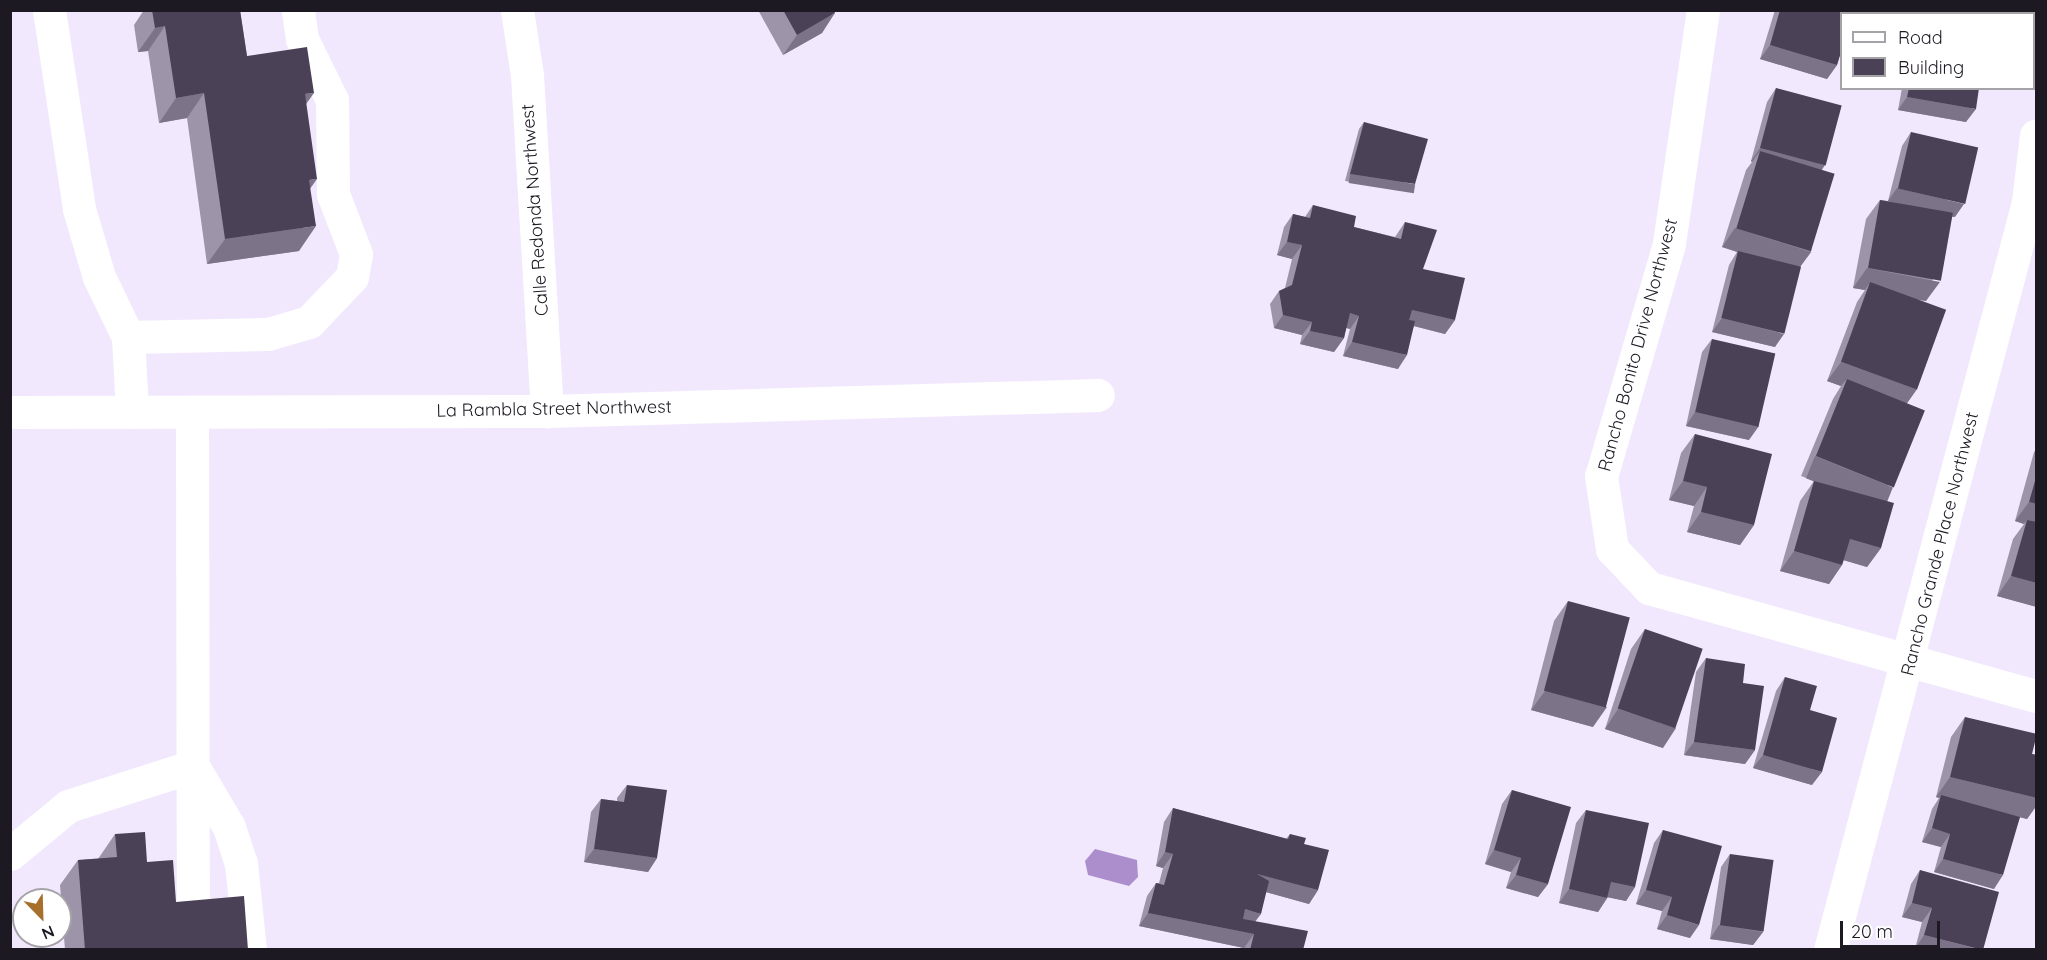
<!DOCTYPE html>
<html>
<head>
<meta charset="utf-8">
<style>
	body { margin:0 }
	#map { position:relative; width:2047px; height:960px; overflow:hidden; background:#f2e8fe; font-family:Quicksand,sans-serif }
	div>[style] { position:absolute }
	.water>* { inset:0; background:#ab8ecb }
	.minor>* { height:33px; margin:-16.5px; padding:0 16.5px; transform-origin:16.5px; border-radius:16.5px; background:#fff }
	.wall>* { inset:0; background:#9e94aa; transform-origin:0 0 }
	.shaded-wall>* { inset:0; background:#7d7389; transform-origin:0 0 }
	.building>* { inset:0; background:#4b4157; transform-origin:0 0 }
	span { translate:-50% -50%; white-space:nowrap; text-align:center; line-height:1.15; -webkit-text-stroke:6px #fff; paint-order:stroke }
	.street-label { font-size:18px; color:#1d1922 }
	.frame { position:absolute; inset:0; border:12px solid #1d1922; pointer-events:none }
	.legend { position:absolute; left:1840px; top:12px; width:195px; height:78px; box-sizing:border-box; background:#fff; border:2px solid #a5a3a7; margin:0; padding:8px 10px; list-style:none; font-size:18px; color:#1d1922 }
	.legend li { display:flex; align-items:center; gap:12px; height:30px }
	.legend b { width:30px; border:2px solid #a5a3a7 }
	.north { position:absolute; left:12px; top:888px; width:60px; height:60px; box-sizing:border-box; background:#fff; border:2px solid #a5a3a7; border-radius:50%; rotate:157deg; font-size:16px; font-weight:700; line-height:24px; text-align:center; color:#1d1922 }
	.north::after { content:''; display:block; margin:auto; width:21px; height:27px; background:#a76f2c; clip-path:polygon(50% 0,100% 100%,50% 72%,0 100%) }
	.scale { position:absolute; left:1840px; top:921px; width:100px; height:27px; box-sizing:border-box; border:3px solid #1d1922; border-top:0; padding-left:8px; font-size:18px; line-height:21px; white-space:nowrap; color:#1d1922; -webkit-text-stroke:4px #fff; paint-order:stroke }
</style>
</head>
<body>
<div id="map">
	<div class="water">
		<div style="clip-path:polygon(1095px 849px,1137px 860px,1138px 877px,1129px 886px,1088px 875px,1085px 861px)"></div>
	</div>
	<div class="minor">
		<div style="left:49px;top:10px;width:201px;rotate:81.4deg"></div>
		<div style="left:79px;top:209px;width:71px;rotate:73.6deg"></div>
		<div style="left:99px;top:277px;width:67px;rotate:64.2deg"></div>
		<div style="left:128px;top:337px;width:75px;rotate:86.9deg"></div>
		<div style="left:517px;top:10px;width:66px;rotate:81.3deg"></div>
		<div style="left:527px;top:75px;width:337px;rotate:86.6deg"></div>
		<div style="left:1703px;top:10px;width:236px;rotate:98.3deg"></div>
		<div style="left:1669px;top:244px;width:242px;rotate:106.3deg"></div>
		<div style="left:1601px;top:476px;width:74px;rotate:81.4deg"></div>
		<div style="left:1612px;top:549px;width:54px;rotate:46.5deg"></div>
		<div style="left:1649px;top:588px;width:402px;rotate:15.6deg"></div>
		<div style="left:128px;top:337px;width:140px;rotate:-1.2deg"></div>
		<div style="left:268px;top:334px;width:43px;rotate:-16.3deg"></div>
		<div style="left:309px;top:322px;width:62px;rotate:-46.3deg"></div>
		<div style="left:352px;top:277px;width:23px;rotate:-80deg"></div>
		<div style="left:356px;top:254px;width:64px;rotate:-111deg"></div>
		<div style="left:333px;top:194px;width:94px;rotate:-90.6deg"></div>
		<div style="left:332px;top:100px;width:68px;rotate:-116.2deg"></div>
		<div style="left:302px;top:39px;width:29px;rotate:-98deg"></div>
		<div style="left:10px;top:412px;width:537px;rotate:-0.11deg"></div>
		<div style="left:547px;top:411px;width:551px;rotate:-1.66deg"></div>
		<div style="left:192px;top:412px;width:498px;rotate:89.9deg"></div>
		<div style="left:10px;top:854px;width:75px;rotate:-39.6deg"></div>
		<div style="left:68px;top:806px;width:131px;rotate:-17.7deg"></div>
		<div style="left:193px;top:766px;width:71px;rotate:59.5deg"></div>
		<div style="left:229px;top:827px;width:38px;rotate:72deg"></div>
		<div style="left:241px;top:863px;width:87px;rotate:84.1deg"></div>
		<div style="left:1830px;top:950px;width:774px;rotate:-75.17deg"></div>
		<div style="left:2028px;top:202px;width:67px;rotate:-83.2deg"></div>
	</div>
	<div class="wall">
		<div style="clip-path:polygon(144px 10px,240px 10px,247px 56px,306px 104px,310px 188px,299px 251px,207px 264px,187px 118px,159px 123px,148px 51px,138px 52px,134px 25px)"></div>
		<div style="clip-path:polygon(758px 10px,834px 10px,822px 33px,783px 55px)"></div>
		<div style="clip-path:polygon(1775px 10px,1853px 10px,1837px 65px,1827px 79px,1760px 59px)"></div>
		<div style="left:1914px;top:10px;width:90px;height:4px"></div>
		<div style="clip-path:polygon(1776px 88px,1822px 170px,1811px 252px,1800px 267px,1775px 347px,1712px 332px,1729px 265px,1737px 252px,1722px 247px,1746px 170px,1752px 162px,1751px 161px,1767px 102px)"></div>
		<div style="clip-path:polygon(1902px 88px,1979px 88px,1966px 122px,1898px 110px)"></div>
		<div style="clip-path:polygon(1364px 122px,1411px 191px,1345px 181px,1359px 129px)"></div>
		<div style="clip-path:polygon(1911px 132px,1955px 217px,1952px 217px,1926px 301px,1918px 300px,1917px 389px,1907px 403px,1885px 501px,1881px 548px,1867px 567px,1844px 560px,1842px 565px,1829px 584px,1780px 571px,1800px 501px,1814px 481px,1801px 476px,1833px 399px,1841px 386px,1827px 381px,1857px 302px,1865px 290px,1853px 288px,1866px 219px,1880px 200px,1888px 201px,1902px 146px)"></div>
		<div style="clip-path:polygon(1313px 205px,1354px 227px,1395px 237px,1405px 222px,1423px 269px,1455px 320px,1445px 334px,1414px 326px,1398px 369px,1343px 356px,1350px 329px,1346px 328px,1344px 338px,1334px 352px,1300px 344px,1302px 335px,1274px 328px,1270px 304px,1279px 291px,1285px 288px,1292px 259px,1277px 255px,1284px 227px,1293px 214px,1305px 217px)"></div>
		<div style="clip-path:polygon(1712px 339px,1749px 440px,1686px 426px,1702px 352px)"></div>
		<div style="clip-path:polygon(1695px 434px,1754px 525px,1740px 545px,1687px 532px,1694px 506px,1669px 500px,1681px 453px)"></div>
		<div style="clip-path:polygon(2037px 449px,2037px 607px,1997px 596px,2013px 539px,2024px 524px,2015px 521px,2034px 452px)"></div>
		<div style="clip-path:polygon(1568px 601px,1593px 727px,1531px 710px,1554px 621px)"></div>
		<div style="clip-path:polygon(1645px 629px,1663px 748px,1605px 729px,1631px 649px)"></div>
		<div style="clip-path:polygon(1706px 658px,1743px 683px,1755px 750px,1745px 764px,1684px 755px,1696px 672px)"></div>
		<div style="clip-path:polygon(1785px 677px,1810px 710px,1812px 785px,1753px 768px,1776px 691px)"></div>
		<div style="clip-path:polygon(1965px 717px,2032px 754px,2037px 755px,2037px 805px,2027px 819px,2020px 817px,1994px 889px,1934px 872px,1941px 847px,1922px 842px,1932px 809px,1939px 798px,1936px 797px,1951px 737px)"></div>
		<div style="clip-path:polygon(627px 785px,657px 858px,648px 872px,584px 862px,591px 812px,601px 799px,617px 801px,617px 798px)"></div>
		<div style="clip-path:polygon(1512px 790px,1548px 884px,1538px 897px,1506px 888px,1511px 872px,1485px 864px,1502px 804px)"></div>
		<div style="clip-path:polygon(1173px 808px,1286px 839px,1290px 834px,1304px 844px,1318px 890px,1309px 904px,1266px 892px,1255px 922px,1303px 950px,1244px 950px,1244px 948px,1139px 926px,1147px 896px,1156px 883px,1159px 883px,1163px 868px,1156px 866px,1164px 822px)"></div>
		<div style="clip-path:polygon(1586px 810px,1635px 887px,1626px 901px,1608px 897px,1598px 912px,1559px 903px,1576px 823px)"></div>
		<div style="clip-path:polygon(1663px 830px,1690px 938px,1657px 929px,1662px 911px,1636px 904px,1654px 843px)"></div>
		<div style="clip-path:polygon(115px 834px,147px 862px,176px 902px,248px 950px,65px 950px,60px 885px,78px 860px,98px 859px)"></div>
		<div style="clip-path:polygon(1730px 854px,1763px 932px,1753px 945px,1710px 939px,1721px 867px)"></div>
		<div style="clip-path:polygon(1920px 870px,1983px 950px,1918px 950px,1915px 949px,1922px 922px,1902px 917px,1911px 884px)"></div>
	</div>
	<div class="shaded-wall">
		<div style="clip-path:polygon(835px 13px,822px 33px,783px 55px,797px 35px)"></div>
		<div style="clip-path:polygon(165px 26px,148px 51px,138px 52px,155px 28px)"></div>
		<div style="clip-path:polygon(1770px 45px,1837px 65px,1827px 79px,1760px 59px)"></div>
		<div style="clip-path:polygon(204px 93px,187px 118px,159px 123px,176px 98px)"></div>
		<div style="clip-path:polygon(314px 93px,296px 118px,305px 94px)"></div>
		<div style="clip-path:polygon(1907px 97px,1976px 109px,1966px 122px,1898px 110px)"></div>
		<div style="clip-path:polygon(1760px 148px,1825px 165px,1816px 179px,1760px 151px,1752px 162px,1751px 161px)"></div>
		<div style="left:1350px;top:174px;width:66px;height:9px;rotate:9deg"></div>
		<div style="clip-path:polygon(317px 179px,300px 203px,309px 180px)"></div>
		<div style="clip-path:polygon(1897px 188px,1964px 204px,1955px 217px,1888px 201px)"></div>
		<div style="clip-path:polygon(316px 226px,299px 251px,207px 264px,225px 239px)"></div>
		<div style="clip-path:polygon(1735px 228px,1811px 252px,1797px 271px,1722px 247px)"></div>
		<div style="clip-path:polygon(1287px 242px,1302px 245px,1292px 259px,1277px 255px)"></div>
		<div style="clip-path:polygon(1867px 268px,1940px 282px,1926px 301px,1868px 290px,1870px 282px,1865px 290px,1853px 288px)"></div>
		<div style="clip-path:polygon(1412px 310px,1455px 320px,1445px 334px,1402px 323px)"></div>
		<div style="clip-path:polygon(1350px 313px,1359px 316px,1350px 329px,1340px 326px)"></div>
		<div style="clip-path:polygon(1283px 315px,1312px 322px,1302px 335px,1274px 328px)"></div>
		<div style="clip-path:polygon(1722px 318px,1784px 334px,1775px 347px,1712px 332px)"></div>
		<div style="clip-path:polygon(1310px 331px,1344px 338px,1334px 352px,1300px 344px)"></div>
		<div style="clip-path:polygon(1352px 342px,1407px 355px,1398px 369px,1343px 356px)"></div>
		<div style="clip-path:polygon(1841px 362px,1917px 389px,1903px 409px,1847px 379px,1841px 386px,1827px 381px)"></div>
		<div style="clip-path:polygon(1695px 412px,1759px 426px,1749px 440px,1686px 426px)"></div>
		<div style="left:1815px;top:456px;width:84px;height:24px;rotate:22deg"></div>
		<div style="clip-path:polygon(1683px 481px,1707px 487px,1694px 506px,1669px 500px)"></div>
		<div style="clip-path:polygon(2029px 502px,2037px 504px,2037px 527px,2027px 520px,2024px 524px,2015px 521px)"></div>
		<div style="clip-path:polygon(1701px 512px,1754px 525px,1740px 545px,1687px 532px)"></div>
		<div style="clip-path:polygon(1850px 539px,1881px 548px,1867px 567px,1836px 558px)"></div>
		<div style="clip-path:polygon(1794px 551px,1842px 565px,1829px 584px,1780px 571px)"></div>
		<div style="clip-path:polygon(2011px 576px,2037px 583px,2037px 607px,1997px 596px)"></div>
		<div style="clip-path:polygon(1545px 691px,1607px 707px,1593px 727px,1531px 710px)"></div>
		<div style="clip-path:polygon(1618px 709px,1676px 728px,1663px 748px,1605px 729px)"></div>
		<div style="clip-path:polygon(1694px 742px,1755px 750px,1745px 764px,1684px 755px)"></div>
		<div style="clip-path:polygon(1763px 755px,1822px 772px,1812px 785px,1753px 768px)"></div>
		<div style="clip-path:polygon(1950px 777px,2037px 798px,2037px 805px,2027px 819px,1940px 798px,1941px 795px,1939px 798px,1936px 797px)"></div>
		<div style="clip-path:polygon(1932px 828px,1950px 834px,1941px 847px,1922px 842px)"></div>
		<div style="clip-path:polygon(594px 849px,657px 858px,648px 872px,584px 862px)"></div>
		<div style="clip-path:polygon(1494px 850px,1521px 858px,1511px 872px,1485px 864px)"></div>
		<div style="clip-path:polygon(1165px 852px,1173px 854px,1163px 868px,1156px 866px)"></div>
		<div style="clip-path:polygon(1943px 859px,2003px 875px,1994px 889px,1934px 872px)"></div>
		<div style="clip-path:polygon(1257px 874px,1318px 890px,1309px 904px,1248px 887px)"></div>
		<div style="clip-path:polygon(1516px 875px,1548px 884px,1538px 897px,1506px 888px)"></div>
		<div style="clip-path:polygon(1611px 882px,1635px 887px,1626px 901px,1601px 896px)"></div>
		<div style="clip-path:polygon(1569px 889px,1607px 898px,1598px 912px,1559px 903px)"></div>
		<div style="clip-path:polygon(1646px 890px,1672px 897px,1662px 911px,1636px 904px)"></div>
		<div style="clip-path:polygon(1912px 903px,1932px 908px,1922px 922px,1902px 917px)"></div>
		<div style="clip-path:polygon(1245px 909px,1261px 914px,1251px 927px,1236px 923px)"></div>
		<div style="clip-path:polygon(1148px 913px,1254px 934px,1244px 948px,1139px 926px)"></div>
		<div style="clip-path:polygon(1667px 915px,1699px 925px,1690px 938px,1657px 929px)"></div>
		<div style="clip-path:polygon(1719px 925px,1763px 932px,1753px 945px,1710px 939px)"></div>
		<div style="clip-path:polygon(1924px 935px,1981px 950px,1918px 950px,1915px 949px)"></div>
	</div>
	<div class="building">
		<div style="clip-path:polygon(152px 10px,240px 10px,247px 56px,307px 47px,314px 93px,305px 94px,317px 179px,309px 180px,316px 226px,225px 239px,204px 93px,176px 98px,165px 26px,155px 28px)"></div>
		<div style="clip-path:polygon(783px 10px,834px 10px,835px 13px,797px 35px)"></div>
		<div style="clip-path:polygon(1780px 10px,1853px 10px,1852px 14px,1842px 14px,1842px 49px,1837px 65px,1770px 45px)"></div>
		<div style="left:1923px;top:10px;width:81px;height:4px"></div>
		<div style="left:1776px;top:88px;width:68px;height:62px;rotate:15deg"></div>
		<div style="clip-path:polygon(1909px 88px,1979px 88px,1976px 109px,1907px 97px)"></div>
		<div style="clip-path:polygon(1364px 122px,1428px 139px,1415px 184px,1350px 174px)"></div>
		<div style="left:1911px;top:132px;width:69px;height:58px;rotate:13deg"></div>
		<div style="left:1760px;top:151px;width:78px;height:81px;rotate:17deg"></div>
		<div style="left:1880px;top:200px;width:74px;height:69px;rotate:10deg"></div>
		<div style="clip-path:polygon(1313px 205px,1356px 216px,1354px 227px,1401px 239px,1405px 222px,1437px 230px,1423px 269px,1465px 278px,1455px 320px,1412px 310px,1409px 320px,1415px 321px,1407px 355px,1352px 342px,1359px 316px,1350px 313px,1344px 338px,1310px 331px,1312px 322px,1283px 315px,1279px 291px,1292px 285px,1302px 245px,1287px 242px,1293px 214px,1310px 218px)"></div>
		<div style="left:1738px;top:251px;width:65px;height:69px;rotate:14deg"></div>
		<div style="left:1870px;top:282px;width:81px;height:85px;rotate:20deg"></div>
		<div style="left:1712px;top:339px;width:65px;height:75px;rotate:13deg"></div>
		<div style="left:1847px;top:379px;width:84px;height:83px;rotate:22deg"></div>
		<div style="clip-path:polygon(1695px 434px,1772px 454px,1754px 525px,1701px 512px,1707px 487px,1683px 481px)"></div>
		<div style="clip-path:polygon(2037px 474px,2037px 504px,2029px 502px)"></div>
		<div style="clip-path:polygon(1814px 481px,1894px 503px,1881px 548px,1850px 539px,1842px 565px,1794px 551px)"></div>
		<div style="clip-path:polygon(2027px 520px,2037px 522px,2037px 583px,2011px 576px)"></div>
		<div style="left:1568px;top:601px;width:64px;height:93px;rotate:15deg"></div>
		<div style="left:1645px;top:629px;width:61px;height:84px;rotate:19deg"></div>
		<div style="clip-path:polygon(1706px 658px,1745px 664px,1743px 683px,1764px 686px,1755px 750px,1694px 742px)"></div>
		<div style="clip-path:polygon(1785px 677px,1817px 686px,1810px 710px,1837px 718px,1822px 772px,1763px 755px)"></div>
		<div style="clip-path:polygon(1965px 717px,2037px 734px,2032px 754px,2037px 755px,2037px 798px,1950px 777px)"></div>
		<div style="clip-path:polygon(627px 785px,667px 790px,657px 858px,594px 849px,601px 799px,624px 802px)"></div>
		<div style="clip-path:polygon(1512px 790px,1571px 807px,1548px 884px,1516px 875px,1521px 858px,1494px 850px)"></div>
		<div style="clip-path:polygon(1941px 795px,2020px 817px,2003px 875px,1943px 859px,1950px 834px,1932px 828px)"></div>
		<div style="clip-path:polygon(1173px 808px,1288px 839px,1290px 834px,1306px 838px,1304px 844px,1329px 850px,1318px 890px,1257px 874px,1269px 881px,1261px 914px,1245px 909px,1243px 919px,1308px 931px,1303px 950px,1250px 950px,1254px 934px,1148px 913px,1156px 883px,1164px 885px,1173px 854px,1165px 852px)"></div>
		<div style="clip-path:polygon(1586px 810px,1649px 823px,1635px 887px,1611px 882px,1607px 898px,1569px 889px)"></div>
		<div style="clip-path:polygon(1663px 830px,1722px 846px,1699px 925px,1667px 915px,1672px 897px,1646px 890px)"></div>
		<div style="clip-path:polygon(145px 832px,147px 862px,173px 860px,176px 902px,244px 896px,248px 950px,85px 950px,78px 860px,117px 857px,115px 834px)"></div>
		<div style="left:1730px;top:854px;width:44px;height:72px;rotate:8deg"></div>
		<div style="clip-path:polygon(1920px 870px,1999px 892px,1983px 950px,1924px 935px,1932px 908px,1912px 903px)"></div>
	</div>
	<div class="street-label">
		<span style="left:535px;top:210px;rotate:-94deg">Calle Redonda Northwest</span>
		<span style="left:1638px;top:345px;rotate:-75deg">Rancho Bonito Drive Northwest</span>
		<span style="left:554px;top:409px;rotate:-1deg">La Rambla Street Northwest</span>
		<span style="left:1940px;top:544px;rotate:-76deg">Rancho Grande Place Northwest</span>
	</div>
	<div class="frame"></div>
	<ul class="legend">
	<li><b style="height:8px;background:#fff"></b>Road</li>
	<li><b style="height:16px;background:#4b4157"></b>Building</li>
	</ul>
	<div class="north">N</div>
	<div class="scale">20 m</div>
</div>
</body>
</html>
